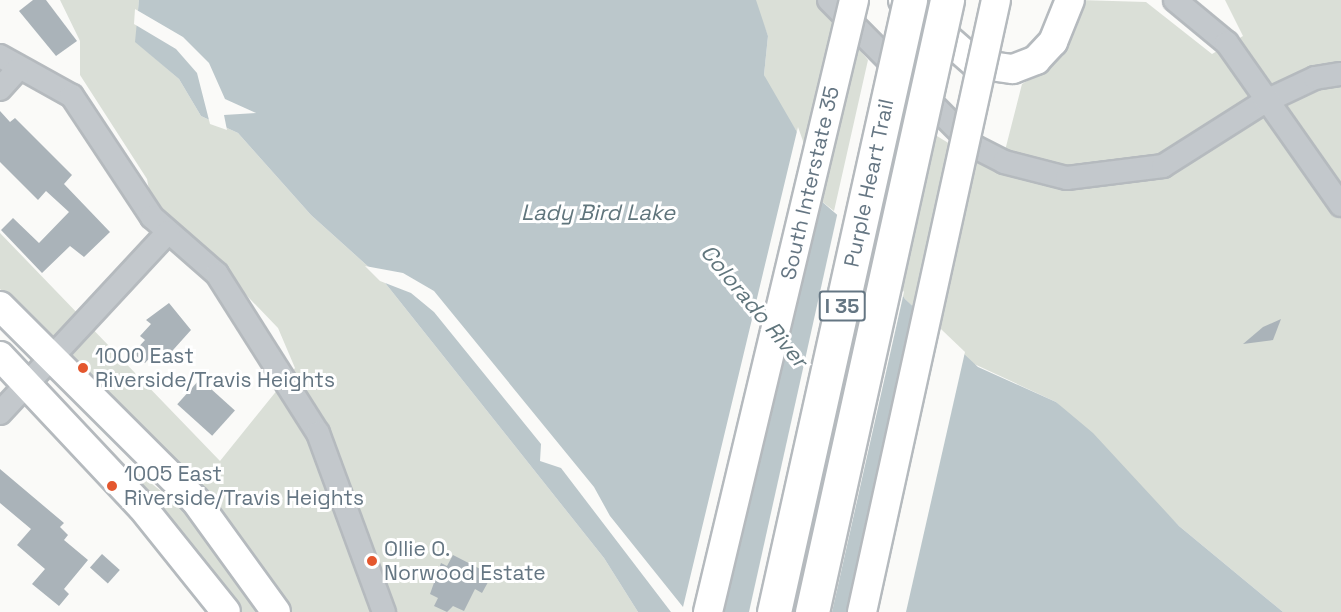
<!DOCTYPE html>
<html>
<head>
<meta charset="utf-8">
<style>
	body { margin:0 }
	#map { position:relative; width:1341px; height:612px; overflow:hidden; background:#fafaf8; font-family:"Space Grotesk",sans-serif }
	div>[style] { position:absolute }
	.green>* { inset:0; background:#dadfd7 }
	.water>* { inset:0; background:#bbc7cb }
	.pier>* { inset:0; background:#fafaf8 }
	.building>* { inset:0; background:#aab3b9; transform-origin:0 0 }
	.roads { filter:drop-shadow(2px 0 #b5babe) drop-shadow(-2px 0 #b5babe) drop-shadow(0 2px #b5babe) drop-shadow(0 -2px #b5babe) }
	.minor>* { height:22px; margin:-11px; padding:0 11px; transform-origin:11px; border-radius:11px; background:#c3c8cc }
	.major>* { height:28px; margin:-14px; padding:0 14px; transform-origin:14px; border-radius:14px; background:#fff }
	.bridges { filter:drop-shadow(2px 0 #b5babe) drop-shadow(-2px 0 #b5babe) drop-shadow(0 2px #b5babe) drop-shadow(0 -2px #b5babe) }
	.major-bridge>* { height:28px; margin:-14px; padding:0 14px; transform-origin:14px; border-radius:14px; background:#fff }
	.highway-bridge>* { height:33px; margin:-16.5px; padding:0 16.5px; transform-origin:16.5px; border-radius:16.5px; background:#fff }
	.dots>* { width:16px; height:16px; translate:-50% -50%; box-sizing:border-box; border:3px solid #fff; border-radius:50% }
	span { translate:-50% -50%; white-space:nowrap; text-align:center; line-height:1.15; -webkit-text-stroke:6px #fff; paint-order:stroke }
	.shield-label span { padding:2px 4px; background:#fff; border:2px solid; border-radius:4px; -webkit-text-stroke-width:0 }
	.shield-label { font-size:20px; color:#657683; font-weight:700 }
	.street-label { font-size:21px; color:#657683 }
	.poi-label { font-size:21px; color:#657683 }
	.left { translate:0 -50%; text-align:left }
	.water-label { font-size:22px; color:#60757c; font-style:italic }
</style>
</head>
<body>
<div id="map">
	<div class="green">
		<div style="clip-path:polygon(60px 0,139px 0,136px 42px,179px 79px,201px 116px,238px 133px,311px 215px,382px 279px,604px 558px,638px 612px,290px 612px,217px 506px,0 289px,0 233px,220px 461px,295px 368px,278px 328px,150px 195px,147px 179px,80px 75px,80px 41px)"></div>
		<div style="clip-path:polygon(754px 0,826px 0,825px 8px,868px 60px,834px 211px,820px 200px,797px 132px,769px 90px,764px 75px,768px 36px)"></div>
		<div style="clip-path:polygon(1079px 0,1146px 2px,1212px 54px,1243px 36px,1225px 0,1341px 0,1341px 612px,1283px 612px,1179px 526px,1056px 402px,972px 363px,905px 299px,871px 244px,901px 114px,999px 174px,1022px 84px,1042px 72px)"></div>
		<div style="clip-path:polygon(133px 469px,189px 513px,266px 612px,240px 612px,129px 473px)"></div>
	</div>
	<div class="water">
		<div style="clip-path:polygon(139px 0,756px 0,768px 36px,764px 75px,797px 132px,820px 200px,871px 244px,905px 299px,978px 367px,1056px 402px,1093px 433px,1179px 526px,1283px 612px,638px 612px,604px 558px,382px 279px,311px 215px,238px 133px,201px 116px,179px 79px,135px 42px)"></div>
	</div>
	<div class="pier">
		<div style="clip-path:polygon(135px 9px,183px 37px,209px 63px,225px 99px,256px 113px,224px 115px,227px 130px,210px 124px,197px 73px,176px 49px,134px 24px)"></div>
		<div style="clip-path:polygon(798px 127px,822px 195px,723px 612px,671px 612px,561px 468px,540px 461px,541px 444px,434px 312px,411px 293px,380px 281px,365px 266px,403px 273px,434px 291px,594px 487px,610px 516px,683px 607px)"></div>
		<div style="clip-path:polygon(838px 211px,873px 243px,904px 292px,832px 612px,749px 612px)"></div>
		<div style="clip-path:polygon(920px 309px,965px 352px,906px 612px,854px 612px)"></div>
	</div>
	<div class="building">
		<div style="clip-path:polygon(33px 0,46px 0,77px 41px,56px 56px,19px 11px)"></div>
		<div style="clip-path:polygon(0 111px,10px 122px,15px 118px,72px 175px,64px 184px,110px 232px,84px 257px,70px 246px,42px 273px,1px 230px,13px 218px,39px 243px,69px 212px,46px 191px,38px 200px,0 162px)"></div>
		<div style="clip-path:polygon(169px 303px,191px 330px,165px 359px,156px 351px,145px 363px,133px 353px,145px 340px,140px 336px,151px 324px,146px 320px)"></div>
		<div style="clip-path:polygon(1281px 319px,1273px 340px,1243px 344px,1263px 327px)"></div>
		<div style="left:200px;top:379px;width:47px;height:34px;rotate:42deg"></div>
		<div style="clip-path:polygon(0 469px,64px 523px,60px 527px,68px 535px,64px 540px,88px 560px,64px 589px,69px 594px,59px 606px,32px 584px,45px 569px,17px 545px,31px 529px,0 503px)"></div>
		<div style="left:102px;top:554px;width:24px;height:18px;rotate:42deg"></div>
		<div style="clip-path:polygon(453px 555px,492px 575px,482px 593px,475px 589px,464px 611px,453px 606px,447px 612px,434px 606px,438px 598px,430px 594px,441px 563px,447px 566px)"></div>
	</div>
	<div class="roads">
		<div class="minor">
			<div style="left:829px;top:0;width:207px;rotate:45.2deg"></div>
			<div style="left:975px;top:147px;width:33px;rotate:27deg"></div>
			<div style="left:1004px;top:162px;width:65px;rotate:14.3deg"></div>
			<div style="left:1067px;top:178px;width:97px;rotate:-7.1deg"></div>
			<div style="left:1163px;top:166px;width:120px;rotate:-32.4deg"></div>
			<div style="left:1264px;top:102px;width:56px;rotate:-25.2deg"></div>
			<div style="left:1315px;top:78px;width:26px;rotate:-9deg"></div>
			<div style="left:1175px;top:0;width:67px;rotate:39.6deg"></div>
			<div style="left:1227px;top:43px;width:198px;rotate:54.9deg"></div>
			<div style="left:0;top:56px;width:82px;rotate:29.1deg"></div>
			<div style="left:72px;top:96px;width:145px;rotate:56.5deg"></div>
			<div style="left:152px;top:217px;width:86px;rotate:41.2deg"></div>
			<div style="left:217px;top:274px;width:188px;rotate:57.6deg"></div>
			<div style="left:318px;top:433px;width:191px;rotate:69.8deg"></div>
			<div style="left:0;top:89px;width:25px;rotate:-48deg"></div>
			<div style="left:0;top:413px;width:247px;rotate:-47.1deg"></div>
		</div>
		<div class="major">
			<div style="left:903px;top:0;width:97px;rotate:41.2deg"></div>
			<div style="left:976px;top:64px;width:37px;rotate:8deg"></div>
			<div style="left:1013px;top:69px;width:25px;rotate:-21deg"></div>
			<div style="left:1036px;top:60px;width:25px;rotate:-47deg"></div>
			<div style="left:1053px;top:42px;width:45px;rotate:-68deg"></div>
			<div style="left:0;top:306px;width:275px;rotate:44.9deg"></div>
			<div style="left:195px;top:500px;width:138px;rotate:54.1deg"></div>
			<div style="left:0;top:356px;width:207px;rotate:46.8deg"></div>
			<div style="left:142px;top:507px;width:134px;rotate:51.3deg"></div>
		</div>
	</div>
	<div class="bridges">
		<div class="major-bridge">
			<div style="left:708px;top:612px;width:629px;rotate:-76.58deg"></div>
			<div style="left:862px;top:612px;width:626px;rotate:-77.65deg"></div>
		</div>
		<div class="highway-bridge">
			<div style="left:774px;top:612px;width:627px;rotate:-77.47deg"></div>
			<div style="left:812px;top:612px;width:627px;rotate:-77.56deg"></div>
		</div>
	</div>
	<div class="dots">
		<div style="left:83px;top:368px;background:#e4572e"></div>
		<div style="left:112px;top:486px;background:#e4572e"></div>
		<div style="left:372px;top:561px;background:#e4572e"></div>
	</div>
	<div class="shield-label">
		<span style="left:842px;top:306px">I 35</span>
	</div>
	<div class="street-label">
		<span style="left:810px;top:183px;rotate:-77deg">South Interstate 35</span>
		<span style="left:869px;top:183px;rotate:-78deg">Purple Heart Trail</span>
	</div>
	<div class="poi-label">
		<span class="left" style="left:95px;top:368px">1000 East<br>Riverside/Travis Heights</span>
		<span class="left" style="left:124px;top:486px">1005 East<br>Riverside/Travis Heights</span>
		<span class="left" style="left:384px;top:561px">Ollie O.<br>Norwood Estate</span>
	</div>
	<div class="water-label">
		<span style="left:598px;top:213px">Lady Bird Lake</span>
		<span style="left:754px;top:306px;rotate:50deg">Colorado River</span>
	</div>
</div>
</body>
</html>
